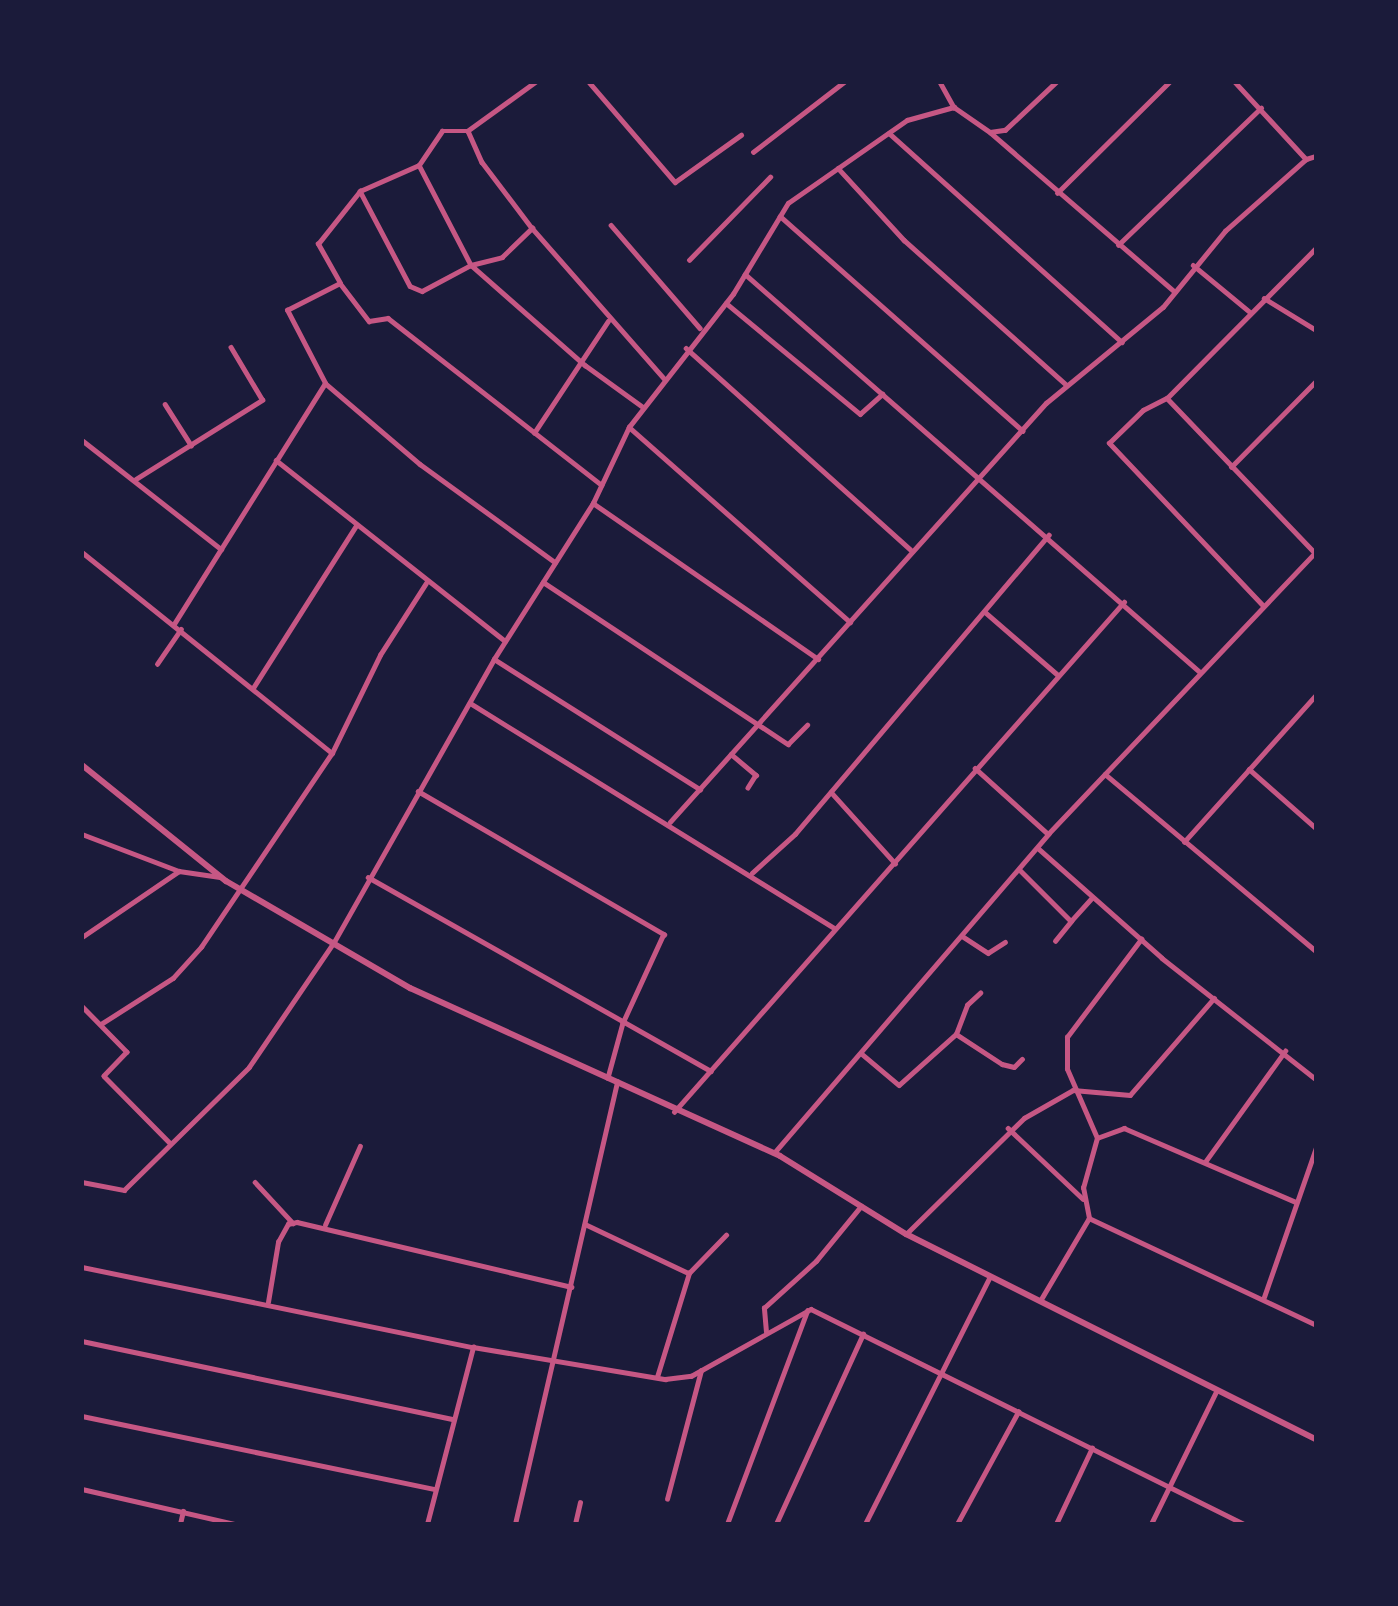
<!DOCTYPE html>
<html>
<head>
<meta charset="utf-8">
<style>
	body { margin:0 }
	#map { position:relative; width:1398px; height:1606px; overflow:hidden; background:#1b1b3a; font-family:"Noto Sans",sans-serif }
	div>[style] { position:absolute }
	.minor>* { height:4.5px; margin:-2.25px; padding:0 2.25px; transform-origin:2.25px; border-radius:2.25px; background:#c65784 }
	.tertiary>* { height:6px; margin:-3px; padding:0 3px; transform-origin:3px; border-radius:3px; background:#c65784 }
	span { translate:-50% -50%; white-space:nowrap; text-align:center; line-height:1.15; -webkit-text-stroke:7px #1b1b3a; paint-order:stroke }
	.frame { position:absolute; inset:0; border:84px solid #1b1b3a; pointer-events:none }
</style>
</head>
<body>
<div id="map">
	<div class="minor">
		<div style="left:536px;top:82px;width:84px;rotate:144.2deg"></div>
		<div style="left:468px;top:131px;width:34px;rotate:66deg"></div>
		<div style="left:482px;top:162px;width:83px;rotate:52.9deg"></div>
		<div style="left:532px;top:228px;width:200px;rotate:48.7deg"></div>
		<div style="left:589px;top:82px;width:132px;rotate:49.3deg"></div>
		<div style="left:675px;top:182px;width:81px;rotate:-35.5deg"></div>
		<div style="left:940px;top:82px;width:29px;rotate:61deg"></div>
		<div style="left:1235px;top:82px;width:105px;rotate:47.3deg"></div>
		<div style="left:1306px;top:159px;width:10px;rotate:-17deg"></div>
		<div style="left:889px;top:133px;width:313px;rotate:41.9deg"></div>
		<div style="left:991px;top:133px;width:243px;rotate:40.8deg"></div>
		<div style="left:753px;top:152px;width:115px;rotate:-37.6deg"></div>
		<div style="left:419px;top:165px;width:41px;rotate:-55.9deg"></div>
		<div style="left:442px;top:131px;width:26px"></div>
		<div style="left:838px;top:168px;width:98px;rotate:47.5deg"></div>
		<div style="left:904px;top:240px;width:218px;rotate:41.7deg"></div>
		<div style="left:360px;top:191px;width:107px;rotate:62.2deg"></div>
		<div style="left:410px;top:286px;width:13px;rotate:23deg"></div>
		<div style="left:422px;top:291px;width:55px;rotate:-28deg"></div>
		<div style="left:471px;top:265px;width:152px;rotate:41.3deg"></div>
		<div style="left:585px;top:365px;width:72px;rotate:35.9deg"></div>
		<div style="left:1057px;top:193px;width:158px;rotate:-44.7deg"></div>
		<div style="left:780px;top:216px;width:324px;rotate:41.5deg"></div>
		<div style="left:611px;top:225px;width:136px;rotate:49.2deg"></div>
		<div style="left:1118px;top:245px;width:198px;rotate:-43.8deg"></div>
		<div style="left:689px;top:260px;width:116px;rotate:-45.7deg"></div>
		<div style="left:1193px;top:265px;width:74px;rotate:39.5deg"></div>
		<div style="left:745px;top:274px;width:605px;rotate:41.18deg"></div>
		<div style="left:340px;top:283px;width:45px;rotate:-119.4deg"></div>
		<div style="left:318px;top:244px;width:68px;rotate:-51.6deg"></div>
		<div style="left:360px;top:191px;width:64px;rotate:-23.8deg"></div>
		<div style="left:419px;top:165px;width:113px;rotate:62.5deg"></div>
		<div style="left:471px;top:265px;width:32px;rotate:-14deg"></div>
		<div style="left:502px;top:257px;width:42px;rotate:-44deg"></div>
		<div style="left:1264px;top:298px;width:61px;rotate:31.6deg"></div>
		<div style="left:726px;top:303px;width:174px;rotate:39.6deg"></div>
		<div style="left:860px;top:414px;width:30px;rotate:-42deg"></div>
		<div style="left:686px;top:348px;width:301px;rotate:41.9deg"></div>
		<div style="left:325px;top:383px;width:82px;rotate:-117.5deg"></div>
		<div style="left:287px;top:310px;width:59px;rotate:-27deg"></div>
		<div style="left:340px;top:283px;width:48px;rotate:52.7deg"></div>
		<div style="left:369px;top:321px;width:19px;rotate:-9deg"></div>
		<div style="left:388px;top:318px;width:271px;rotate:38deg"></div>
		<div style="left:1167px;top:398px;width:214px;rotate:46.3deg"></div>
		<div style="left:165px;top:404px;width:49px;rotate:57.6deg"></div>
		<div style="left:629px;top:427px;width:295px;rotate:41.4deg"></div>
		<div style="left:534px;top:433px;width:134px;rotate:-56.5deg"></div>
		<div style="left:82px;top:440px;width:177px;rotate:38.1deg"></div>
		<div style="left:276px;top:460px;width:292px;rotate:38.3deg"></div>
		<div style="left:1231px;top:467px;width:121px;rotate:-45.3deg"></div>
		<div style="left:136px;top:479px;width:149px;rotate:-32.1deg"></div>
		<div style="left:262px;top:400px;width:61px;rotate:-120.8deg"></div>
		<div style="left:593px;top:503px;width:274px;rotate:34.7deg"></div>
		<div style="left:82px;top:552px;width:321px;rotate:38.8deg"></div>
		<div style="left:543px;top:582px;width:294px;rotate:33.5deg"></div>
		<div style="left:788px;top:744px;width:27px;rotate:-45deg"></div>
		<div style="left:1263px;top:606px;width:224px;rotate:-133.4deg"></div>
		<div style="left:1109px;top:443px;width:47px;rotate:-44.1deg"></div>
		<div style="left:1143px;top:410px;width:27px;rotate:-27deg"></div>
		<div style="left:1167px;top:398px;width:211px;rotate:-45.2deg"></div>
		<div style="left:985px;top:612px;width:96px;rotate:40.8deg"></div>
		<div style="left:174px;top:624px;width:284px;rotate:-57.9deg"></div>
		<div style="left:325px;top:383px;width:125px;rotate:40.5deg"></div>
		<div style="left:420px;top:464px;width:167px;rotate:36deg"></div>
		<div style="left:494px;top:659px;width:244px;rotate:32.3deg"></div>
		<div style="left:157px;top:664px;width:42px;rotate:-55.6deg"></div>
		<div style="left:253px;top:688px;width:192px;rotate:-57.6deg"></div>
		<div style="left:470px;top:703px;width:427px;rotate:31.7deg"></div>
		<div style="left:731px;top:754px;width:33px;rotate:40deg"></div>
		<div style="left:756px;top:775px;width:15px;rotate:122deg"></div>
		<div style="left:975px;top:768px;width:98px;rotate:42.1deg"></div>
		<div style="left:1249px;top:769px;width:89px;rotate:41.4deg"></div>
		<div style="left:1105px;top:774px;width:275px;rotate:40deg"></div>
		<div style="left:418px;top:791px;width:285px;rotate:30.2deg"></div>
		<div style="left:664px;top:934px;width:98px;rotate:114.7deg"></div>
		<div style="left:623px;top:1023px;width:57px;rotate:105.3deg"></div>
		<div style="left:831px;top:792px;width:96px;rotate:48deg"></div>
		<div style="left:670px;top:822px;width:563px;rotate:-48.1deg"></div>
		<div style="left:1046px;top:403px;width:151px;rotate:-39.4deg"></div>
		<div style="left:1163px;top:307px;width:98px;rotate:-50.8deg"></div>
		<div style="left:1225px;top:231px;width:108px;rotate:-41.6deg"></div>
		<div style="left:82px;top:834px;width:104px;rotate:20.9deg"></div>
		<div style="left:179px;top:871px;width:41px;rotate:8.3deg"></div>
		<div style="left:1184px;top:842px;width:198px;rotate:-48.1deg"></div>
		<div style="left:1039px;top:849px;width:164px;rotate:41.5deg"></div>
		<div style="left:1162px;top:958px;width:196px;rotate:38.2deg"></div>
		<div style="left:1020px;top:870px;width:72px;rotate:45deg"></div>
		<div style="left:1071px;top:921px;width:31px;rotate:-48deg"></div>
		<div style="left:752px;top:873px;width:58px;rotate:-42.2deg"></div>
		<div style="left:795px;top:834px;width:392px;rotate:-49.7deg"></div>
		<div style="left:368px;top:877px;width:394px;rotate:29.5deg"></div>
		<div style="left:962px;top:936px;width:31px;rotate:33deg"></div>
		<div style="left:988px;top:953px;width:20px;rotate:-33deg"></div>
		<div style="left:82px;top:937px;width:117px;rotate:-34.2deg"></div>
		<div style="left:1055px;top:941px;width:26px;rotate:-51deg"></div>
		<div style="left:82px;top:1006px;width:64px;rotate:45.6deg"></div>
		<div style="left:127px;top:1052px;width:33px;rotate:134deg"></div>
		<div style="left:104px;top:1076px;width:94px;rotate:45.4deg"></div>
		<div style="left:101px;top:1024px;width:85px;rotate:-32.6deg"></div>
		<div style="left:173px;top:978px;width:42px;rotate:-47.9deg"></div>
		<div style="left:201px;top:947px;width:234px;rotate:-56deg"></div>
		<div style="left:332px;top:753px;width:109px;rotate:-63.9deg"></div>
		<div style="left:380px;top:655px;width:85px;rotate:-57.4deg"></div>
		<div style="left:956px;top:1034px;width:31px;rotate:-69deg"></div>
		<div style="left:967px;top:1005px;width:18px;rotate:-43deg"></div>
		<div style="left:862px;top:1054px;width:48px;rotate:40deg"></div>
		<div style="left:899px;top:1085px;width:76px;rotate:-41.8deg"></div>
		<div style="left:956px;top:1034px;width:55px;rotate:33.1deg"></div>
		<div style="left:1002px;top:1064px;width:12px;rotate:14deg"></div>
		<div style="left:1014px;top:1067px;width:11px;rotate:-45deg"></div>
		<div style="left:674px;top:1112px;width:680px;rotate:-48.58deg"></div>
		<div style="left:1008px;top:1128px;width:103px;rotate:43.4deg"></div>
		<div style="left:1097px;top:1138px;width:29px;rotate:-20deg"></div>
		<div style="left:1124px;top:1128px;width:187px;rotate:23.3deg"></div>
		<div style="left:774px;top:1153px;width:421px;rotate:-49.3deg"></div>
		<div style="left:1048px;top:834px;width:388px;rotate:-46.5deg"></div>
		<div style="left:1205px;top:1162px;width:137px;rotate:-54.2deg"></div>
		<div style="left:82px;top:1182px;width:43px;rotate:10.8deg"></div>
		<div style="left:124px;top:1190px;width:175px;rotate:-44.5deg"></div>
		<div style="left:249px;top:1067px;width:151px;rotate:-55.8deg"></div>
		<div style="left:334px;top:942px;width:325px;rotate:-60.5deg"></div>
		<div style="left:494px;top:659px;width:185px;rotate:-57.6deg"></div>
		<div style="left:593px;top:503px;width:84px;rotate:-64.7deg"></div>
		<div style="left:629px;top:427px;width:169px;rotate:-52deg"></div>
		<div style="left:733px;top:294px;width:106px;rotate:-58.9deg"></div>
		<div style="left:788px;top:203px;width:145px;rotate:-34.9deg"></div>
		<div style="left:907px;top:120px;width:49px;rotate:-15.5deg"></div>
		<div style="left:954px;top:107px;width:44px;rotate:34.8deg"></div>
		<div style="left:990px;top:132px;width:15px;rotate:-8deg"></div>
		<div style="left:1005px;top:130px;width:70px;rotate:-43.3deg"></div>
		<div style="left:255px;top:1182px;width:56px;rotate:47.2deg"></div>
		<div style="left:1089px;top:1218px;width:251px;rotate:25.2deg"></div>
		<div style="left:585px;top:1224px;width:114px;rotate:25.4deg"></div>
		<div style="left:325px;top:1225px;width:86px;rotate:-66.1deg"></div>
		<div style="left:906px;top:1234px;width:165px;rotate:-44.5deg"></div>
		<div style="left:1024px;top:1118px;width:56px;rotate:-29.7deg"></div>
		<div style="left:1073px;top:1090px;width:57px;rotate:5deg"></div>
		<div style="left:1130px;top:1095px;width:128px;rotate:-49.1deg"></div>
		<div style="left:82px;top:1267px;width:399px;rotate:11.6deg"></div>
		<div style="left:473px;top:1347px;width:195px;rotate:9.5deg"></div>
		<div style="left:665px;top:1379px;width:26px;rotate:-7deg"></div>
		<div style="left:691px;top:1376px;width:137px;rotate:-29.2deg"></div>
		<div style="left:811px;top:1309px;width:483px;rotate:26.4deg"></div>
		<div style="left:1264px;top:1297px;width:158px;rotate:-70.8deg"></div>
		<div style="left:1040px;top:1301px;width:96px;rotate:-59.4deg"></div>
		<div style="left:1089px;top:1218px;width:31px;rotate:-101deg"></div>
		<div style="left:1083px;top:1188px;width:52px;rotate:-74.4deg"></div>
		<div style="left:1097px;top:1138px;width:75px;rotate:-113.5deg"></div>
		<div style="left:1067px;top:1069px;width:32px;rotate:-90deg"></div>
		<div style="left:1067px;top:1037px;width:123px;rotate:-52.9deg"></div>
		<div style="left:268px;top:1302px;width:61px;rotate:-80.5deg"></div>
		<div style="left:278px;top:1242px;width:21px;rotate:-61deg"></div>
		<div style="left:288px;top:1224px;width:9px;rotate:-13deg"></div>
		<div style="left:297px;top:1222px;width:282px;rotate:13.3deg"></div>
		<div style="left:766px;top:1332px;width:24px;rotate:-95deg"></div>
		<div style="left:764px;top:1308px;width:70px;rotate:-42.1deg"></div>
		<div style="left:816px;top:1261px;width:71px;rotate:-50.7deg"></div>
		<div style="left:82px;top:1341px;width:378px;rotate:11.9deg"></div>
		<div style="left:657px;top:1377px;width:109px;rotate:-72.9deg"></div>
		<div style="left:689px;top:1273px;width:53px;rotate:-45.8deg"></div>
		<div style="left:82px;top:1416px;width:360px;rotate:11.7deg"></div>
		<div style="left:82px;top:1489px;width:157px;rotate:12.9deg"></div>
		<div style="left:667px;top:1499px;width:133px;rotate:-75.2deg"></div>
		<div style="left:180px;top:1524px;width:13px;rotate:-77deg"></div>
		<div style="left:427px;top:1524px;width:183px;rotate:-75.4deg"></div>
		<div style="left:515px;top:1524px;width:454px;rotate:-77deg"></div>
		<div style="left:575px;top:1524px;width:22px;rotate:-77deg"></div>
		<div style="left:727px;top:1524px;width:228px;rotate:-69.4deg"></div>
		<div style="left:776px;top:1524px;width:209px;rotate:-65.4deg"></div>
		<div style="left:865px;top:1524px;width:275px;rotate:-63.2deg"></div>
		<div style="left:957px;top:1524px;width:128px;rotate:-61.4deg"></div>
		<div style="left:1056px;top:1524px;width:84px;rotate:-64.7deg"></div>
		<div style="left:1151px;top:1524px;width:149px;rotate:-63.8deg"></div>
	</div>
	<div class="tertiary">
		<div style="left:82px;top:765px;width:185px;rotate:38.9deg"></div>
		<div style="left:226px;top:881px;width:213px;rotate:30.2deg"></div>
		<div style="left:410px;top:988px;width:406px;rotate:24.4deg"></div>
		<div style="left:780px;top:1156px;width:148px;rotate:31.8deg"></div>
		<div style="left:906px;top:1234px;width:458px;rotate:26.6deg"></div>
	</div>
	<div class="frame"></div>
</div>
</body>
</html>
